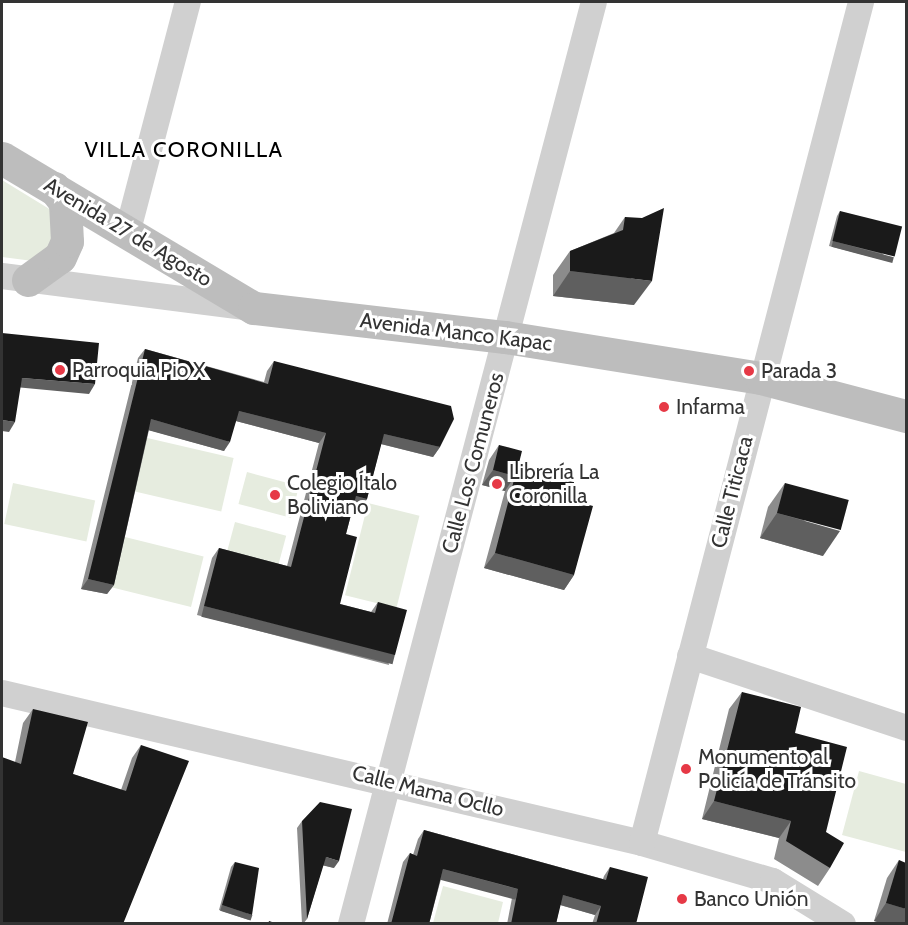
<!DOCTYPE html>
<html>
<head>
<meta charset="utf-8">
<style>
	body { margin:0 }
	#map { position:relative; width:908px; height:925px; overflow:hidden; background:#fff; font-family:Cabin,sans-serif }
	div>[style] { position:absolute }
	.green>* { inset:0; background:#e6ecdf; transform-origin:0 0 }
	.street>* { height:26px; margin:-13px; padding:0 13px; transform-origin:13px; border-radius:13px; background:#d0d0d0 }
	.secondary>* { height:33px; margin:-16.5px; padding:0 16.5px; transform-origin:16.5px; border-radius:16.5px; background:#bdbdbd }
	.wall>* { inset:0; background:#8c8c8c }
	.shaded-wall>* { inset:0; background:#5f5f5f; transform-origin:0 0 }
	.building>* { inset:0; background:#1a1a1a; transform-origin:0 0 }
	.dots>* { width:16px; height:16px; translate:-50% -50%; box-sizing:border-box; border:3px solid #fff; border-radius:50% }
	span { translate:-50% -50%; white-space:nowrap; text-align:center; line-height:1.15; -webkit-text-stroke:6px #fff; paint-order:stroke }
	.street-label { font-size:21px; color:#333 }
	.poi-label { font-size:21px; color:#333 }
	.left { translate:0 -50%; text-align:left }
	.neighbourhood-label { font-size:22px; color:#000; letter-spacing:1.5px }
	.frame { position:absolute; inset:0; border:3px solid #333; pointer-events:none }
</style>
</head>
<body>
<div id="map">
	<div class="green">
		<div style="clip-path:polygon(2px 180px,51px 210px,57px 242px,33px 261px,2px 257px)"></div>
		<div style="left:143px;top:437px;width:93px;height:55px;rotate:13deg"></div>
		<div style="left:247px;top:472px;width:54px;height:33px;rotate:15deg"></div>
		<div style="left:13px;top:483px;width:84px;height:42px;rotate:12deg"></div>
		<div style="left:368px;top:503px;width:53px;height:95px;rotate:14deg"></div>
		<div style="left:235px;top:522px;width:53px;height:34px;rotate:15deg"></div>
		<div style="left:125px;top:537px;width:81px;height:52px;rotate:14deg"></div>
		<div style="clip-path:polygon(859px 771px,906px 784px,906px 852px,842px 835px)"></div>
		<div style="clip-path:polygon(443px 886px,503px 902px,498px 923px,433px 923px)"></div>
	</div>
	<div class="street">
		<div style="left:128px;top:230px;width:236px;rotate:-75.3deg"></div>
		<div style="left:2px;top:276px;width:245px;rotate:7.3deg"></div>
		<div style="left:690px;top:656px;width:228px;rotate:18.4deg"></div>
		<div style="left:2px;top:693px;width:657px;rotate:13.19deg"></div>
		<div style="left:642px;top:843px;width:136px;rotate:16.2deg"></div>
		<div style="left:773px;top:881px;width:82px;rotate:31.6deg"></div>
		<div style="left:642px;top:843px;width:869px;rotate:-75.4deg"></div>
		<div style="left:351px;top:924px;width:953px;rotate:-75.24deg"></div>
	</div>
	<div class="secondary">
		<div style="left:2px;top:158px;width:293px;rotate:30.8deg"></div>
		<div style="left:254px;top:308px;width:253px;rotate:6.6deg"></div>
		<div style="left:505px;top:337px;width:259px;rotate:9.1deg"></div>
		<div style="left:761px;top:378px;width:150px;rotate:14.7deg"></div>
		<div style="left:28px;top:280px;width:39px;rotate:-36deg"></div>
		<div style="left:60px;top:257px;width:17px;rotate:-66deg"></div>
		<div style="left:67px;top:241px;width:39px;rotate:-93deg"></div>
		<div style="left:65px;top:202px;width:18px;rotate:-128deg"></div>
	</div>
	<div class="wall">
		<div style="clip-path:polygon(840px 211px,891px 262px,829px 246px,837px 216px)"></div>
		<div style="clip-path:polygon(625px 217px,634px 305px,553px 296px,553px 275px,570px 251px,614px 233px)"></div>
		<div style="clip-path:polygon(145px 349px,264px 382px,267px 371px,274px 361px,440px 447px,433px 457px,381px 444px,367px 499px,360px 509px,353px 507px,346px 534px,340px 604px,371px 612px,378px 602px,389px 665px,197px 615px,212px 558px,219px 548px,287px 566px,319px 443px,236px 421px,224px 451px,149px 430px,114px 585px,107px 594px,81px 589px,138px 358px)"></div>
		<div style="clip-path:polygon(499px 445px,519px 463px,570px 500px,574px 575px,564px 590px,484px 568px,505px 491px,482px 485px,489px 460px)"></div>
		<div style="clip-path:polygon(785px 483px,823px 556px,760px 538px,768px 507px)"></div>
		<div style="clip-path:polygon(742px 692px,795px 733px,826px 832px,830px 868px,818px 886px,774px 859px,779px 838px,702px 819px,729px 709px)"></div>
		<div style="clip-path:polygon(33px 709px,73px 774px,121px 790px,132px 758px,141px 745px,123px 924px,15px 762px,23px 723px)"></div>
		<div style="clip-path:polygon(302px 821px,334px 868px,323px 865px,307px 919px,303px 924px,302px 924px,297px 828px)"></div>
		<div style="clip-path:polygon(424px 830px,603px 879px,604px 876px,610px 867px,636px 924px,592px 924px,595px 915px,560px 905px,556px 924px,507px 924px,512px 898px,441px 879px,429px 924px,387px 924px,403px 862px,410px 853px,413px 855px,418px 839px)"></div>
		<div style="clip-path:polygon(899px 860px,906px 924px,884px 924px,874px 921px,887px 878px)"></div>
		<div style="clip-path:polygon(235px 862px,249px 920px,219px 910px,231px 867px)"></div>
	</div>
	<div class="shaded-wall">
		<div style="left:833px;top:241px;width:63px;height:6px;rotate:15deg"></div>
		<div style="clip-path:polygon(570px 271px,652px 281px,634px 305px,553px 296px)"></div>
		<div style="clip-path:polygon(22px 378px,95px 384px,89px 394px,15px 387px)"></div>
		<div style="clip-path:polygon(239px 411px,326px 433px,319px 443px,232px 420px)"></div>
		<div style="clip-path:polygon(151px 419px,230px 442px,224px 451px,144px 429px)"></div>
		<div style="clip-path:polygon(2px 420px,15px 422px,9px 432px,2px 431px)"></div>
		<div style="clip-path:polygon(384px 434px,440px 447px,433px 457px,377px 443px)"></div>
		<div style="clip-path:polygon(493px 470px,515px 476px,505px 491px,482px 485px)"></div>
		<div style="clip-path:polygon(356px 496px,367px 499px,360px 509px,349px 506px)"></div>
		<div style="clip-path:polygon(777px 513px,840px 531px,823px 556px,760px 538px)"></div>
		<div style="clip-path:polygon(495px 553px,574px 575px,564px 590px,484px 568px)"></div>
		<div style="clip-path:polygon(88px 579px,114px 585px,107px 594px,81px 589px)"></div>
		<div style="left:204px;top:606px;width:197px;height:11px;rotate:14deg"></div>
		<div style="clip-path:polygon(714px 801px,791px 821px,779px 838px,702px 819px)"></div>
		<div style="clip-path:polygon(326px 857px,339px 861px,334px 868px,321px 865px)"></div>
		<div style="left:443px;top:869px;width:78px;height:11px;rotate:15deg"></div>
		<div style="clip-path:polygon(563px 895px,601px 906px,595px 915px,557px 904px)"></div>
		<div style="clip-path:polygon(886px 903px,906px 909px,906px 924px,884px 924px,874px 921px)"></div>
		<div style="left:222px;top:905px;width:32px;height:6px;rotate:18deg"></div>
	</div>
	<div class="building">
		<div style="clip-path:polygon(664px 208px,652px 281px,570px 271px,570px 251px,623px 230px,625px 217px,642px 218px)"></div>
		<div style="left:840px;top:211px;width:64px;height:31px;rotate:14deg"></div>
		<div style="clip-path:polygon(2px 333px,99px 343px,95px 384px,22px 378px,15px 422px,2px 420px)"></div>
		<div style="clip-path:polygon(145px 349px,268px 384px,274px 361px,451px 406px,454px 419px,440px 447px,384px 434px,367px 499px,356px 496px,346px 534px,357px 537px,340px 604px,375px 613px,378px 602px,407px 610px,395px 655px,204px 606px,219px 548px,291px 567px,326px 433px,239px 411px,230px 442px,151px 419px,114px 585px,88px 579px)"></div>
		<div style="clip-path:polygon(499px 445px,522px 451px,519px 463px,575px 478px,570px 500px,593px 506px,574px 575px,495px 553px,515px 476px,493px 470px)"></div>
		<div style="left:785px;top:483px;width:66px;height:31px;rotate:15deg"></div>
		<div style="clip-path:polygon(742px 692px,801px 707px,795px 733px,847px 747px,826px 832px,844px 843px,830px 868px,786px 841px,791px 821px,714px 801px)"></div>
		<div style="clip-path:polygon(33px 709px,88px 722px,73px 774px,126px 791px,141px 745px,189px 761px,123px 924px,2px 924px,2px 757px,21px 764px)"></div>
		<div style="clip-path:polygon(320px 802px,352px 809px,339px 861px,326px 857px,307px 919px,302px 821px)"></div>
		<div style="clip-path:polygon(424px 830px,606px 880px,610px 867px,648px 877px,636px 924px,596px 924px,601px 906px,563px 895px,556px 924px,511px 924px,518px 889px,443px 869px,429px 924px,391px 924px,410px 853px,417px 856px)"></div>
		<div style="clip-path:polygon(899px 860px,906px 863px,906px 909px,886px 903px)"></div>
		<div style="clip-path:polygon(235px 862px,259px 868px,252px 915px,222px 905px)"></div>
		<div style="clip-path:polygon(269px 921px,278px 924px,268px 924px)"></div>
	</div>
	<div class="dots">
		<div style="left:60px;top:370px;background:#e63946"></div>
		<div style="left:749px;top:371px;background:#e63946"></div>
		<div style="left:664px;top:407px;background:#e63946"></div>
		<div style="left:497px;top:484px;background:#e63946"></div>
		<div style="left:275px;top:495px;background:#e63946"></div>
		<div style="left:686px;top:769px;background:#e63946"></div>
		<div style="left:682px;top:899px;background:#e63946"></div>
	</div>
	<div class="street-label">
		<span style="left:128px;top:232px;rotate:31deg">Avenida 27 de Agosto</span>
		<span style="left:456px;top:332px;rotate:7deg">Avenida Manco Kapac</span>
		<span style="left:473px;top:463px;rotate:-75deg">Calle Los Comuneros</span>
		<span style="left:732px;top:492px;rotate:-76deg">Calle Titicaca</span>
		<span style="left:428px;top:791px;rotate:14deg">Calle Mama Ocllo</span>
	</div>
	<div class="poi-label">
		<span class="left" style="left:72px;top:370px">Parroquia Pio X</span>
		<span class="left" style="left:761px;top:371px">Parada 3</span>
		<span class="left" style="left:676px;top:407px">Infarma</span>
		<span class="left" style="left:509px;top:484px">Librería La<br>Coronilla</span>
		<span class="left" style="left:287px;top:495px">Colegio Ítalo<br>Boliviano</span>
		<span class="left" style="left:698px;top:769px">Monumento al<br>Policía de Tránsito</span>
		<span class="left" style="left:694px;top:899px">Banco Unión</span>
	</div>
	<div class="neighbourhood-label">
		<span style="left:184px;top:150px">VILLA CORONILLA</span>
	</div>
	<div class="frame"></div>
</div>
</body>
</html>
